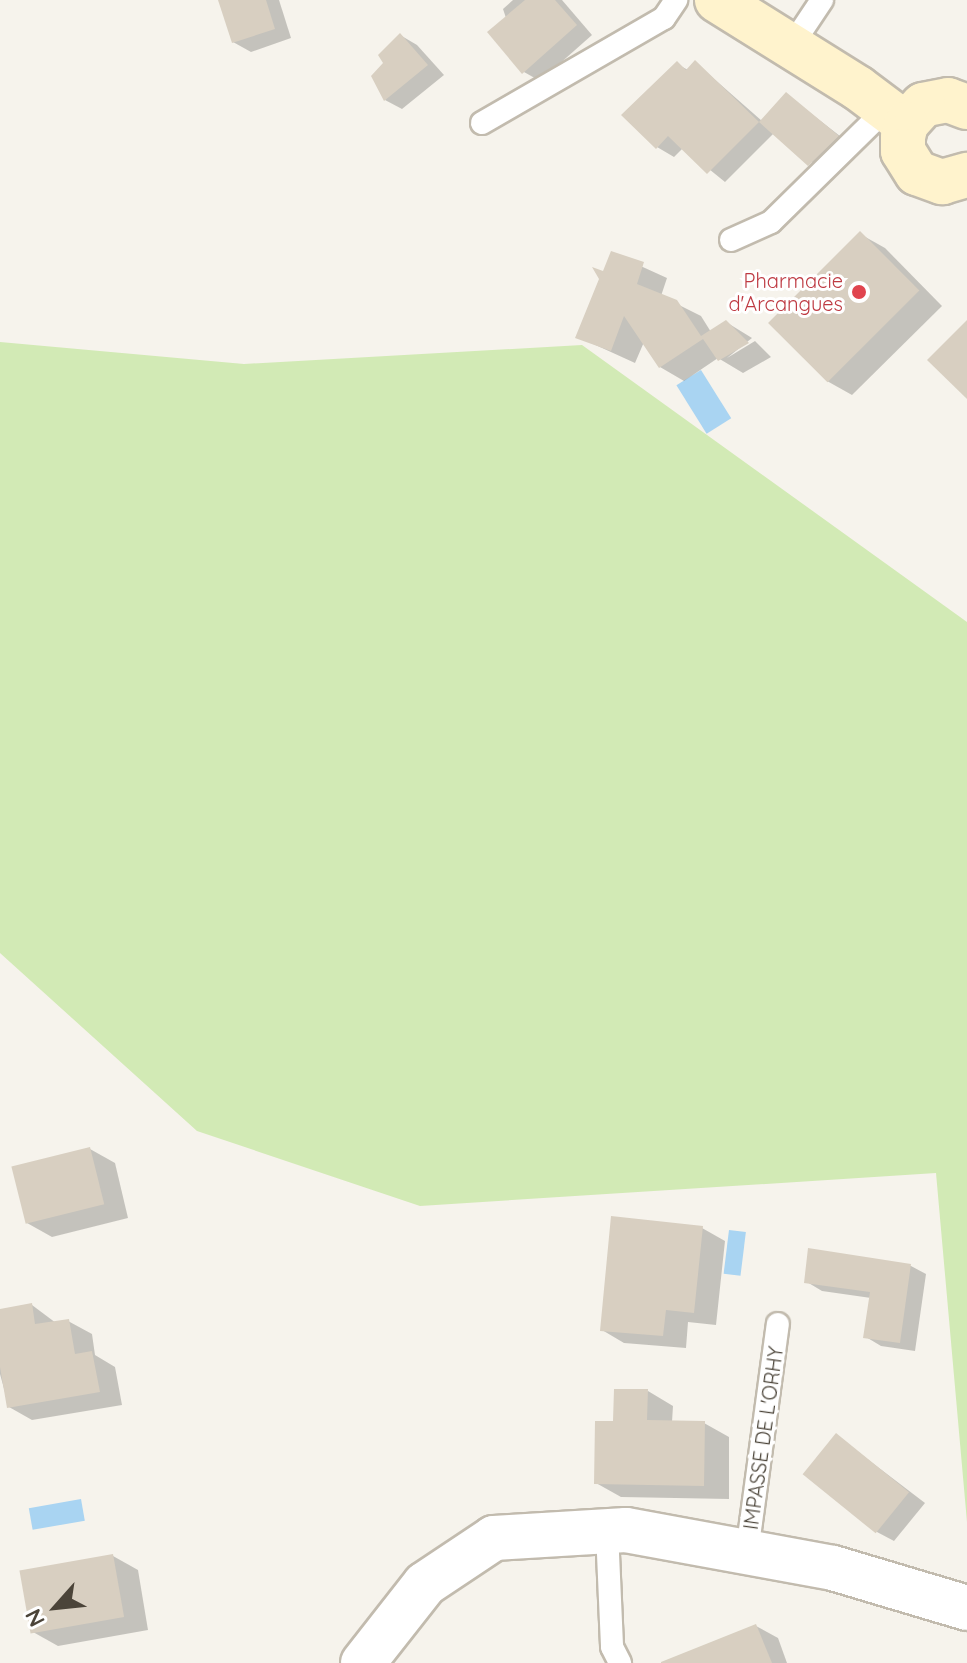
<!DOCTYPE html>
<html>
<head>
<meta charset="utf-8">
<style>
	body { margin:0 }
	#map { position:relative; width:967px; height:1663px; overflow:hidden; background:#f6f3ec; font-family:Quicksand,sans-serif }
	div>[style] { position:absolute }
	.green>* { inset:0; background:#d2eab5 }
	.water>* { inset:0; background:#a9d4f2; transform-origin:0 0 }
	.shadow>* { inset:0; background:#0003 }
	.building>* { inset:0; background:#d8cfc1; transform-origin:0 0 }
	.roads { filter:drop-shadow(2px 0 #c2bbae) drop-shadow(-2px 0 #c2bbae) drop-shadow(0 2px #c2bbae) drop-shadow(0 -2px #c2bbae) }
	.lane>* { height:22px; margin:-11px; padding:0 11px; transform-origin:11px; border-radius:11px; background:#fff }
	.street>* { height:44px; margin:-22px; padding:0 22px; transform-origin:22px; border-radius:22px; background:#fff }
	.secondary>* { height:44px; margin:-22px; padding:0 22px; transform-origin:22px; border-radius:22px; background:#fff3cd }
	.dots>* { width:22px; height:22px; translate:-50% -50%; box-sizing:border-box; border:4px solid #fff; border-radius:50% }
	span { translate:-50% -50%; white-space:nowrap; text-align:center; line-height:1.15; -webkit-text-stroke:6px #fff; paint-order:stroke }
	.health-label { font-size:20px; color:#be3a42 }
	.right { translate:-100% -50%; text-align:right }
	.street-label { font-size:20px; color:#4b4439 }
	.north { position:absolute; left:16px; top:1567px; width:80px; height:80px; -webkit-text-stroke:6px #fff; paint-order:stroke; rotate:243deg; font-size:22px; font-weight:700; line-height:32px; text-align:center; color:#4b4439 }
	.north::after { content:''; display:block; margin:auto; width:28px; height:36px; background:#4b4439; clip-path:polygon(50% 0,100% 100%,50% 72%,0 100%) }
</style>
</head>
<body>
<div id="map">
	<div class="green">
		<div style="clip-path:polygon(0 342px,244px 364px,582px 345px,967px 622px,967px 1522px,936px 1173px,420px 1206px,197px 1131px,0 953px)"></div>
	</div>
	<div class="water">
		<div style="left:701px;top:370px;width:57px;height:29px;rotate:58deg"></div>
		<div style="left:729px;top:1230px;width:17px;height:44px;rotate:7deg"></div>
		<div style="left:81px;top:1499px;width:22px;height:53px;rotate:80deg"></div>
	</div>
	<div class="shadow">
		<div style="clip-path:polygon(220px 0,279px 0,291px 38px,251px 52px,233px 42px)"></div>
		<div style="clip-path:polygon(513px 0,562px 0,592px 35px,540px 81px,524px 72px,503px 9px)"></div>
		<div style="clip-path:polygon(400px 35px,417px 45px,444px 75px,402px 109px,385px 100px)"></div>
		<div style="clip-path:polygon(696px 63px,762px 121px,786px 94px,854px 147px,827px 174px,774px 133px,725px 182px,683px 148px,674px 157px,657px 147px,677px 64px,688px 70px)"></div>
		<div style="clip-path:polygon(860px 234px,885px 248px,942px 306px,852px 395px,827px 381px)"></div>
		<div style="clip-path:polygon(612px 253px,667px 278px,661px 296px,701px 316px,711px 332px,726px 322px,752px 338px,727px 358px,755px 341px,771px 357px,743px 373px,718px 358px,684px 381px,660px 367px,644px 342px,635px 363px,578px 337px)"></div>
		<div style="clip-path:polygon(90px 1149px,115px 1163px,128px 1218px,52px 1237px,27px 1223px)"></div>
		<div style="clip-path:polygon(702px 1228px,725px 1241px,716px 1325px,688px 1322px,686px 1348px,624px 1343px,602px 1330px)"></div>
		<div style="clip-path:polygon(809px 1250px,911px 1266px,926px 1274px,915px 1351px,881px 1346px,866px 1337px,871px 1298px,822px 1291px,807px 1282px)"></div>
		<div style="clip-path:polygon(32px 1305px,56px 1323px,68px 1321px,92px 1334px,95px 1355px,115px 1367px,122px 1405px,32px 1420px,9px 1407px,0 1374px,0 1311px)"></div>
		<div style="clip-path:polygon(648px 1391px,673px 1406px,672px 1422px,704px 1423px,729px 1437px,729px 1499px,621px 1497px,596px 1483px,615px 1423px)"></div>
		<div style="clip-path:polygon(837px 1436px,925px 1503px,894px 1541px,877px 1532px)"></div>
		<div style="clip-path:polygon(113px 1556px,138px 1570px,148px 1630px,58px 1646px,33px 1632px)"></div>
		<div style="clip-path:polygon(756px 1626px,778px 1638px,787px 1663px,721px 1663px)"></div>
	</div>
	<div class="building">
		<div style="clip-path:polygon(218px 0,266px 0,275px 29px,232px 43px)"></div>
		<div style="clip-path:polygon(525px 0,555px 0,577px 25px,522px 74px,487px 32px)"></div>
		<div style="clip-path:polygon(400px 33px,428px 65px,384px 101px,371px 76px,383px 63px,378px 55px)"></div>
		<div style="clip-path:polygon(695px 60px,759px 122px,786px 92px,839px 136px,808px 166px,759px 122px,707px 174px,668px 136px,656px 149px,621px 115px,677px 61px,686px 70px)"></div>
		<div style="left:860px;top:231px;width:84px;height:130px;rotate:45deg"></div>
		<div style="clip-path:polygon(611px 251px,644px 262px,637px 284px,677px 300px,701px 336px,726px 320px,749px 343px,718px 361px,703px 339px,659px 368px,624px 316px,611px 351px,575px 338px,599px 279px,592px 267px,603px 271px)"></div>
		<div style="clip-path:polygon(967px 320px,967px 399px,927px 360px)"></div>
		<div style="left:90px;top:1147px;width:59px;height:81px;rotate:76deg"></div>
		<div style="clip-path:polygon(611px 1216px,703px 1226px,694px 1313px,666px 1310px,663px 1336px,600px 1331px)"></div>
		<div style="clip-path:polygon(808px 1248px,911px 1264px,900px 1343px,863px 1338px,870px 1292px,804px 1283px)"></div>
		<div style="clip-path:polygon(32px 1303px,35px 1324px,69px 1319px,75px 1354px,92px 1351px,100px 1392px,7px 1408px,0 1367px,0 1309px)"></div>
		<div style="clip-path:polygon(614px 1389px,648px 1389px,647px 1420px,705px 1421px,704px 1486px,594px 1484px,595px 1421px,613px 1421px)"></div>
		<div style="left:836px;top:1433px;width:94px;height:53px;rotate:39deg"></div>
		<div style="left:113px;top:1554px;width:64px;height:95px;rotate:80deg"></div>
		<div style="clip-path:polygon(756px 1624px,772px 1663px,661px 1663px,661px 1662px)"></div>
	</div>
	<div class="roads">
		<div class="lane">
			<div style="left:792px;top:45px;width:54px;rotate:-56.3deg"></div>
			<div style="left:482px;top:123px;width:210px;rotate:-30deg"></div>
			<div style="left:664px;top:18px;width:22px;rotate:-56deg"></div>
			<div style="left:731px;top:240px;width:44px;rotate:-24.2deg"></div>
			<div style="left:771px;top:222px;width:161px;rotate:-44.5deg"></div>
			<div style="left:607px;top:1531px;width:116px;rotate:87.5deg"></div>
			<div style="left:612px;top:1647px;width:18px;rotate:63deg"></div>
			<div style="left:747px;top:1552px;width:230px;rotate:-82.3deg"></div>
		</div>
		<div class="street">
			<div style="left:363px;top:1663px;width:100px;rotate:-51.9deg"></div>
			<div style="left:425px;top:1584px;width:83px;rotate:-33.7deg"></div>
			<div style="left:494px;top:1538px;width:132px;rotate:-3.5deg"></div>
			<div style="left:626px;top:1530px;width:210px;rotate:10.4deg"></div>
			<div style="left:833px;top:1568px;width:140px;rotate:16.6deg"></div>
		</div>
		<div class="secondary">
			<div style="left:717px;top:0;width:166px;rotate:32deg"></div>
			<div style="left:858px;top:88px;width:60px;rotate:36.9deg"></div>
			<div style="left:967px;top:107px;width:20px;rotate:-160deg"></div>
			<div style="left:948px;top:100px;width:25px;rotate:169deg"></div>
			<div style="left:923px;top:105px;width:25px;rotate:132deg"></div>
			<div style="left:906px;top:124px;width:13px;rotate:103deg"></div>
			<div style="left:903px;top:137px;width:14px;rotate:90deg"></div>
			<div style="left:903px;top:151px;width:26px;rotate:58deg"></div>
			<div style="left:917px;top:173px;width:27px;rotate:20deg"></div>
			<div style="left:942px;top:182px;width:26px;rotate:-16deg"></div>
		</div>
	</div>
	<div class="dots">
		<div style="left:859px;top:292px;background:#e0444e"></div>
	</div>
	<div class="health-label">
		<span class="right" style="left:843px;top:292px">Pharmacie<br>d'Arcangues</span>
	</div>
	<div class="street-label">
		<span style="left:763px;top:1438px;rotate:-82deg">IMPASSE DE L'ORHY</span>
	</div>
	<div class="north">N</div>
</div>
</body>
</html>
